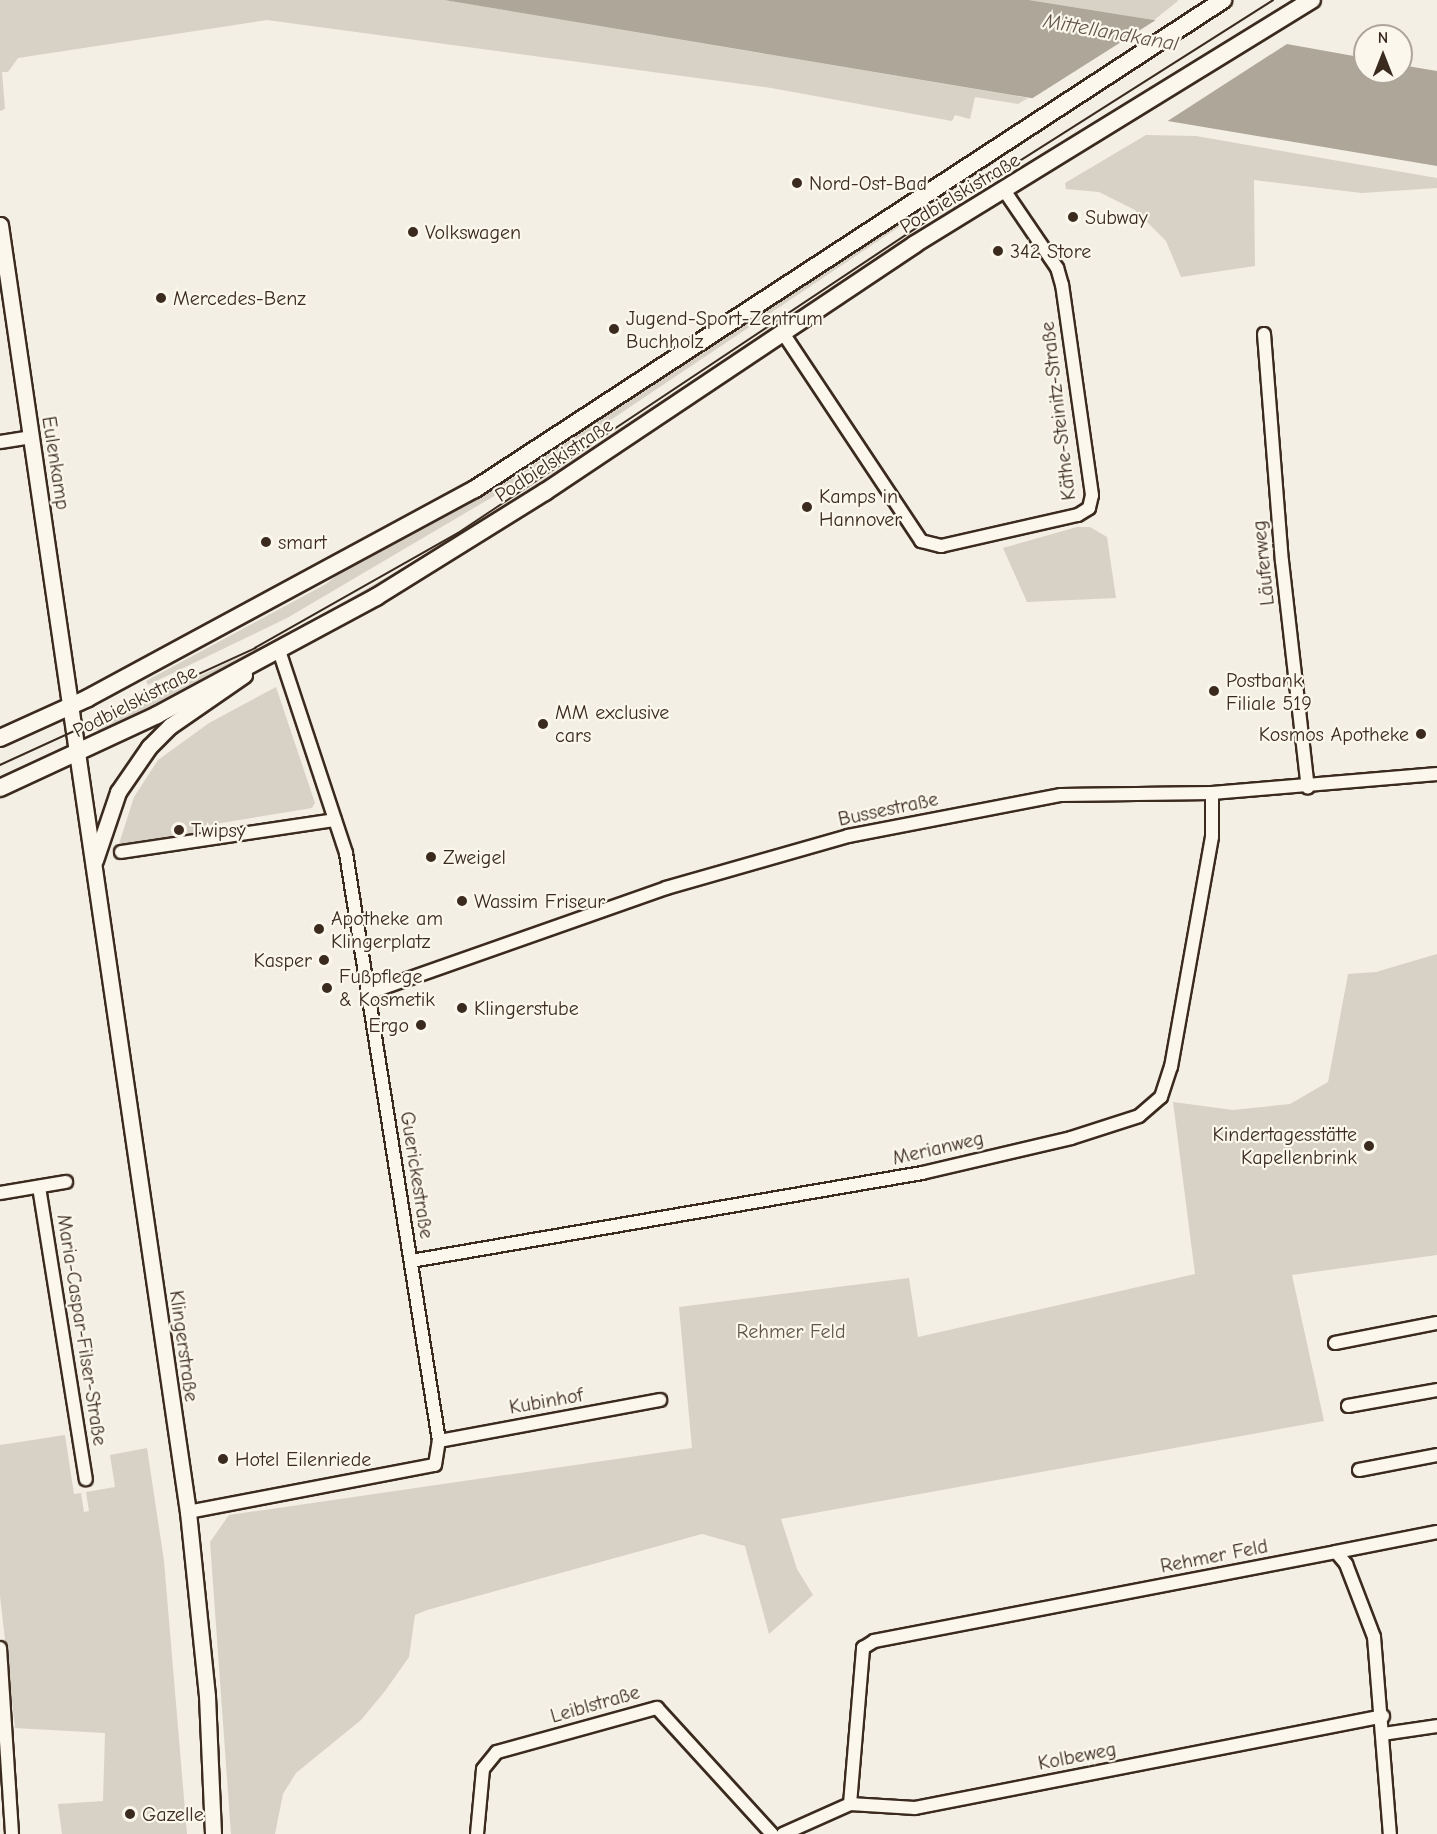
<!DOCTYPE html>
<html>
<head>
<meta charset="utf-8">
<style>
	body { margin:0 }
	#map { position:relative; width:1437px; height:1834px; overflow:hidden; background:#f3efe4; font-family:"Comic Neue",sans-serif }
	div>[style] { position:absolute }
	.green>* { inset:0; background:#d8d1c6 }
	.water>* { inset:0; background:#afa69a }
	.pier>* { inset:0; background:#f3efe4 }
	.roads { filter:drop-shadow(2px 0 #3b2a1e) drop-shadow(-2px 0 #3b2a1e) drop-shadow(0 2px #3b2a1e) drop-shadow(0 -2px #3b2a1e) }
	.minor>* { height:12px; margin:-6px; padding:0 6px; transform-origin:6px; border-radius:6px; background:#fbf7ec }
	.tertiary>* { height:15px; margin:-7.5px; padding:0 7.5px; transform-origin:7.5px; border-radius:7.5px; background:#fbf7ec }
	.secondary>* { height:16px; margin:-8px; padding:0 8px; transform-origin:8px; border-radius:8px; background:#fbf7ec }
	.tram>* { height:1.5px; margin:-0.75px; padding:0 0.75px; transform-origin:0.75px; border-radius:0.75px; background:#3b2a1e }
	.dots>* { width:16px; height:16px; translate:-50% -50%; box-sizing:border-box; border:3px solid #fbf7ec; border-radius:50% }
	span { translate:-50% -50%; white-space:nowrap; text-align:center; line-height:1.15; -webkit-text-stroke:4.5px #fbf7ec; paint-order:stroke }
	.poi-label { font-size:20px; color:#3b2a1e }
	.left { translate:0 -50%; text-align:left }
	.right { translate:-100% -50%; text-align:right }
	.street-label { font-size:20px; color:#3b2a1e }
	.park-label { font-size:20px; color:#625448 }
	.water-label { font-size:21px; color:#645549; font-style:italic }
	.north { position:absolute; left:1353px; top:24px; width:60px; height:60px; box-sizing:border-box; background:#fbf7ec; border:2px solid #aea59a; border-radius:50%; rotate:0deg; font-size:16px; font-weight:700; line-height:24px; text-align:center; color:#3b2a1e }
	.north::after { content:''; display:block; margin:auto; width:21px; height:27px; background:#3b2a1e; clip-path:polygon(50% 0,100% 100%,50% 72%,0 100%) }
</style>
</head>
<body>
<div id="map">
	<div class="green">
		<div style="clip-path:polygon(0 0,444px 0,1028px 98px,1018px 104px,975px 97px,970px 119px,955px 115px,952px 121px,771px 88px,267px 20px,18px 58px,8px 72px,2px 72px,5px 109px,0 111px)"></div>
		<div style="clip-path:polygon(1029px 0,1177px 0,1178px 1px,1154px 20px)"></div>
		<div style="clip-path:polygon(1146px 135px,1196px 136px,1437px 178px,1437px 188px,1362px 193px,1254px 180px,1255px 266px,1181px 277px,1166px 241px,1135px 210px,1099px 192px,1066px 189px,1065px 183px)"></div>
		<div style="clip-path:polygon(991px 156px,996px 162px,518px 482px,287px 618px,148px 685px,146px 681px,326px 584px,362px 556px,515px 477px)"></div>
		<div style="clip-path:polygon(959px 203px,962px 205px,461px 537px,296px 634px,106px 732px,97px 730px,95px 726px,294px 631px,459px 535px)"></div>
		<div style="clip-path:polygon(1077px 527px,1090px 527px,1107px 537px,1116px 598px,1027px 602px,1003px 548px)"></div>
		<div style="clip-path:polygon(276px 687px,315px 803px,312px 808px,209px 825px,195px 834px,118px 847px,134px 797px,158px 760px,209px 723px)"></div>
		<div style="clip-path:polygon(1437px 954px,1437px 1255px,1292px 1275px,1324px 1421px,781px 1519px,797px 1569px,813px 1595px,769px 1634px,745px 1546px,702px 1534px,427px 1610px,415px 1615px,409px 1657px,385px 1691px,361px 1720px,296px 1773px,283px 1794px,275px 1834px,231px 1834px,210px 1542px,229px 1515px,692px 1448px,679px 1307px,909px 1278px,918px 1337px,1195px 1274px,1173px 1102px,1233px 1110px,1290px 1104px,1328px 1082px,1348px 974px,1376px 972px)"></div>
		<div style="clip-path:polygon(65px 1435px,74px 1494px,81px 1493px,84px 1512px,89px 1511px,86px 1492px,115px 1487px,110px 1455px,147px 1448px,164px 1561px,187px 1834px,62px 1834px,58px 1804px,103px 1801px,105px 1733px,15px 1728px,0 1596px,0 1445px)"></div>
	</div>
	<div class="water">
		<div style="clip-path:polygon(444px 0,1029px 0,1154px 20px,1365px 58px,1365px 72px,1401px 72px,1401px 65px,1437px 71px,1437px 166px)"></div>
	</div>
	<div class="pier">
		<div style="clip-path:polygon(1159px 18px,1290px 42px,1163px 124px,1028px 101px)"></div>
	</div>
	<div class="roads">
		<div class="minor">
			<div style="left:783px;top:333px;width:250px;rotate:56.4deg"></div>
			<div style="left:921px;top:541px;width:21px;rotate:14deg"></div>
			<div style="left:941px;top:546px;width:140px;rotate:-12.8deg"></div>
			<div style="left:1078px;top:515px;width:13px;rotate:-32deg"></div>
			<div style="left:1089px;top:508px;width:13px;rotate:-77deg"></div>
			<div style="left:1092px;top:495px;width:212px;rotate:-98.1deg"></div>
			<div style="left:1062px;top:285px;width:18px;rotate:-106deg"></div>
			<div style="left:1057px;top:268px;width:94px;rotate:-124.2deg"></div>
			<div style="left:1264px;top:334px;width:228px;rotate:85.5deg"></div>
			<div style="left:1282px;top:561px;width:228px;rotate:83.5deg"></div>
			<div style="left:0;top:442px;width:31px;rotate:-9deg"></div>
			<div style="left:121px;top:852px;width:216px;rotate:-8.5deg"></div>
			<div style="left:368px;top:993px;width:316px;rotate:-19.4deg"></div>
			<div style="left:666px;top:888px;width:189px;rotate:-15.9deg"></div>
			<div style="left:848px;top:836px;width:217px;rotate:-10.9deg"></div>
			<div style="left:1061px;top:795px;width:151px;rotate:-0.8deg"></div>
			<div style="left:1212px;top:793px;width:226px;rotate:-4.8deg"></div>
			<div style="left:39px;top:1187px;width:296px;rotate:80.9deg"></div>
			<div style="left:0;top:1193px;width:67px;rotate:-9.5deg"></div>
			<div style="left:411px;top:1261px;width:519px;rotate:-9.77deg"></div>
			<div style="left:922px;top:1173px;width:153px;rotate:-13.2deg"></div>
			<div style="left:1071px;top:1138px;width:71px;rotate:-17.9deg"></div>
			<div style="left:1139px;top:1116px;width:29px;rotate:-41deg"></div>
			<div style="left:1161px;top:1097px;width:32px;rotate:-72deg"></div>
			<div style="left:1171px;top:1067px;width:234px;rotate:-79.9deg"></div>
			<div style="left:1212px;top:837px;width:44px;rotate:-90deg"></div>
			<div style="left:1335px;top:1343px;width:104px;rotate:-11.1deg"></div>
			<div style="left:1348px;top:1406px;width:90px;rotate:-10.2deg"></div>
			<div style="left:439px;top:1441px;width:225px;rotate:-10.5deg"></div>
			<div style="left:1359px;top:1470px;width:79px;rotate:-10.9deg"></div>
			<div style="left:188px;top:1512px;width:251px;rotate:-10.8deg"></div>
			<div style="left:435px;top:1465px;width:24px;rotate:-81deg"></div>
			<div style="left:439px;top:1441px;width:595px;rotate:-98.99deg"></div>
			<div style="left:346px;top:853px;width:213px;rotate:-108.3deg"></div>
			<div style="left:1336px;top:1552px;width:103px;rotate:-11.2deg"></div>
			<div style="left:0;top:1648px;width:186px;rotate:86.3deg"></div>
			<div style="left:1383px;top:1734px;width:55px;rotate:-8.4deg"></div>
			<div style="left:850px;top:1804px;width:157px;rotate:-85.2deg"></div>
			<div style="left:863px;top:1648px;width:13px;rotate:-32deg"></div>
			<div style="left:874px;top:1641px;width:470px;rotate:-10.9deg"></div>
			<div style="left:1336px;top:1552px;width:16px;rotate:50deg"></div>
			<div style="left:1346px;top:1564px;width:78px;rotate:69deg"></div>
			<div style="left:1374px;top:1637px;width:198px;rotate:85.4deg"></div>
			<div style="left:477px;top:1834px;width:65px;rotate:-84.7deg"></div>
			<div style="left:483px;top:1769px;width:22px;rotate:-51deg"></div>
			<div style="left:497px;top:1752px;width:166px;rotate:-15.4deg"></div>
			<div style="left:657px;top:1708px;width:171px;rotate:47.6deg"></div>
			<div style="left:783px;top:1834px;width:73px;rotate:-24.1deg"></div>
			<div style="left:850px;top:1804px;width:65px;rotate:3.5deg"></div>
			<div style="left:915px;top:1808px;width:477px;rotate:-11.1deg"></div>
		</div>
		<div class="tertiary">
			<div style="left:0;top:225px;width:1301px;rotate:81.69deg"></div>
			<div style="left:188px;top:1512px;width:185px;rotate:84.1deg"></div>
			<div style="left:207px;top:1696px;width:138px;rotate:87.5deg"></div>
			<div style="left:95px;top:860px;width:72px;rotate:-71.3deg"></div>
			<div style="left:118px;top:792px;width:55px;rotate:-55.4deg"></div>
			<div style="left:149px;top:747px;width:30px;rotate:-45deg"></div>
			<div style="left:170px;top:726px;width:90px;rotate:-34.6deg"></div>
		</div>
		<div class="secondary">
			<div style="left:0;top:738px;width:97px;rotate:-24.4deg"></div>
			<div style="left:88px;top:698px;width:440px;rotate:-28.4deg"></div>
			<div style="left:475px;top:489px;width:894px;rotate:-33.17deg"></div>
			<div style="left:0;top:788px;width:173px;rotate:-24.9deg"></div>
			<div style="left:157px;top:715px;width:249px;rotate:-28.3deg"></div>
			<div style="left:376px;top:597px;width:199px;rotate:-31.9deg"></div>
			<div style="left:545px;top:492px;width:445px;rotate:-33.8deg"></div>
			<div style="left:915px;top:244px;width:466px;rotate:-31.6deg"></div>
		</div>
	</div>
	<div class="tram">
		<div style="left:0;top:765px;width:281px;rotate:-24.6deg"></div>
		<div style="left:255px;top:648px;width:233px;rotate:-29.5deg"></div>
		<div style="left:458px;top:533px;width:607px;rotate:-33.64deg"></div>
		<div style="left:963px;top:197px;width:367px;rotate:-32.4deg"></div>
	</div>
	<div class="dots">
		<div style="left:797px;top:183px;background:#3b2a1e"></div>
		<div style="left:1073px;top:217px;background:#3b2a1e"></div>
		<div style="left:413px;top:232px;background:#3b2a1e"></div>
		<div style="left:998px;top:251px;background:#3b2a1e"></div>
		<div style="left:161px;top:298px;background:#3b2a1e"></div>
		<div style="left:614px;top:329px;background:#3b2a1e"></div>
		<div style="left:807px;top:507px;background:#3b2a1e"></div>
		<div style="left:266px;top:542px;background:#3b2a1e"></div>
		<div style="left:1214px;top:691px;background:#3b2a1e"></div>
		<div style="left:543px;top:724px;background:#3b2a1e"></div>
		<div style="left:1421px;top:734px;background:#3b2a1e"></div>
		<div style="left:179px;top:830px;background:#3b2a1e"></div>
		<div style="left:431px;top:857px;background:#3b2a1e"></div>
		<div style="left:462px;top:901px;background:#3b2a1e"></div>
		<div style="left:319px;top:929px;background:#3b2a1e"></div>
		<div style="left:324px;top:960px;background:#3b2a1e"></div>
		<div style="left:327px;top:988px;background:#3b2a1e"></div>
		<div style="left:462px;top:1008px;background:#3b2a1e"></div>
		<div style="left:421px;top:1025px;background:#3b2a1e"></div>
		<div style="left:1369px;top:1146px;background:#3b2a1e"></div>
		<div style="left:223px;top:1459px;background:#3b2a1e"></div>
		<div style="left:130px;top:1814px;background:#3b2a1e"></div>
	</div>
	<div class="poi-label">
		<span class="left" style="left:809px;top:183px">Nord-Ost-Bad</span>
		<span class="left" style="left:1085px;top:217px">Subway</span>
		<span class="left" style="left:425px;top:232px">Volkswagen</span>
		<span class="left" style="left:1010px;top:251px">342 Store</span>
		<span class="left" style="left:173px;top:298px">Mercedes-Benz</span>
		<span class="left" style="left:626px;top:330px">Jugend-Sport-Zentrum<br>Buchholz</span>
		<span class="left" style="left:819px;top:508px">Kamps in<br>Hannover</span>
		<span class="left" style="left:278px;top:542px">smart</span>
		<span class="left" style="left:1226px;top:692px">Postbank<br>Filiale 519</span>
		<span class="left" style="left:555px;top:724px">MM exclusive<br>cars</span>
		<span class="right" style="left:1409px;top:734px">Kosmos Apotheke</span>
		<span class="left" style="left:191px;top:830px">Twipsy</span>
		<span class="left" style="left:443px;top:857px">Zweigel</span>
		<span class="left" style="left:474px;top:901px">Wassim Friseur</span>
		<span class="left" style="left:331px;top:930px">Apotheke am<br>Klingerplatz</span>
		<span class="right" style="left:312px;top:960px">Kasper</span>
		<span class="left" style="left:339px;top:988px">Fußpflege<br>&amp; Kosmetik</span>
		<span class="left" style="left:474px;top:1008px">Klingerstube</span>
		<span class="right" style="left:409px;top:1025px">Ergo</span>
		<span class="right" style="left:1357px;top:1146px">Kindertagesstätte<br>Kapellenbrink</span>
		<span class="left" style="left:235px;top:1459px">Hotel Eilenriede</span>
		<span class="left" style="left:142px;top:1814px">Gazelle</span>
	</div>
	<div class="street-label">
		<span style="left:960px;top:193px;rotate:-31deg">Podbielskistraße</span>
		<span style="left:1058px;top:411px;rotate:-97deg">Käthe-Steinitz-Straße</span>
		<span style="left:554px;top:460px;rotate:-33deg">Podbielskistraße</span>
		<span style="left:56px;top:463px;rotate:81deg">Eulenkamp</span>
		<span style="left:1263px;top:563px;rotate:-96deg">Läuferweg</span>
		<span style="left:135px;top:701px;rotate:-27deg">Podbielskistraße</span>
		<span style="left:888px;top:809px;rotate:-12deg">Bussestraße</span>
		<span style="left:938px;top:1148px;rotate:-13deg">Merianweg</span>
		<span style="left:417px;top:1175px;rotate:81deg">Guerickestraße</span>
		<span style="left:82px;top:1330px;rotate:81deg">Maria-Caspar-Filser-Straße</span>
		<span style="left:184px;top:1346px;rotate:82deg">Klingerstraße</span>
		<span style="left:546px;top:1401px;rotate:-10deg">Kubinhof</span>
		<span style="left:1214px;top:1556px;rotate:-11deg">Rehmer Feld</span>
		<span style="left:595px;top:1704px;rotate:-16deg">Leiblstraße</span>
		<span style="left:1077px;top:1756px;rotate:-11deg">Kolbeweg</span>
	</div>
	<div class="park-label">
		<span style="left:791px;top:1331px">Rehmer Feld</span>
	</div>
	<div class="water-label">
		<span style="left:1111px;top:32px;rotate:10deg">Mittellandkanal</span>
	</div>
	<div class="north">N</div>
</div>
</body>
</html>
